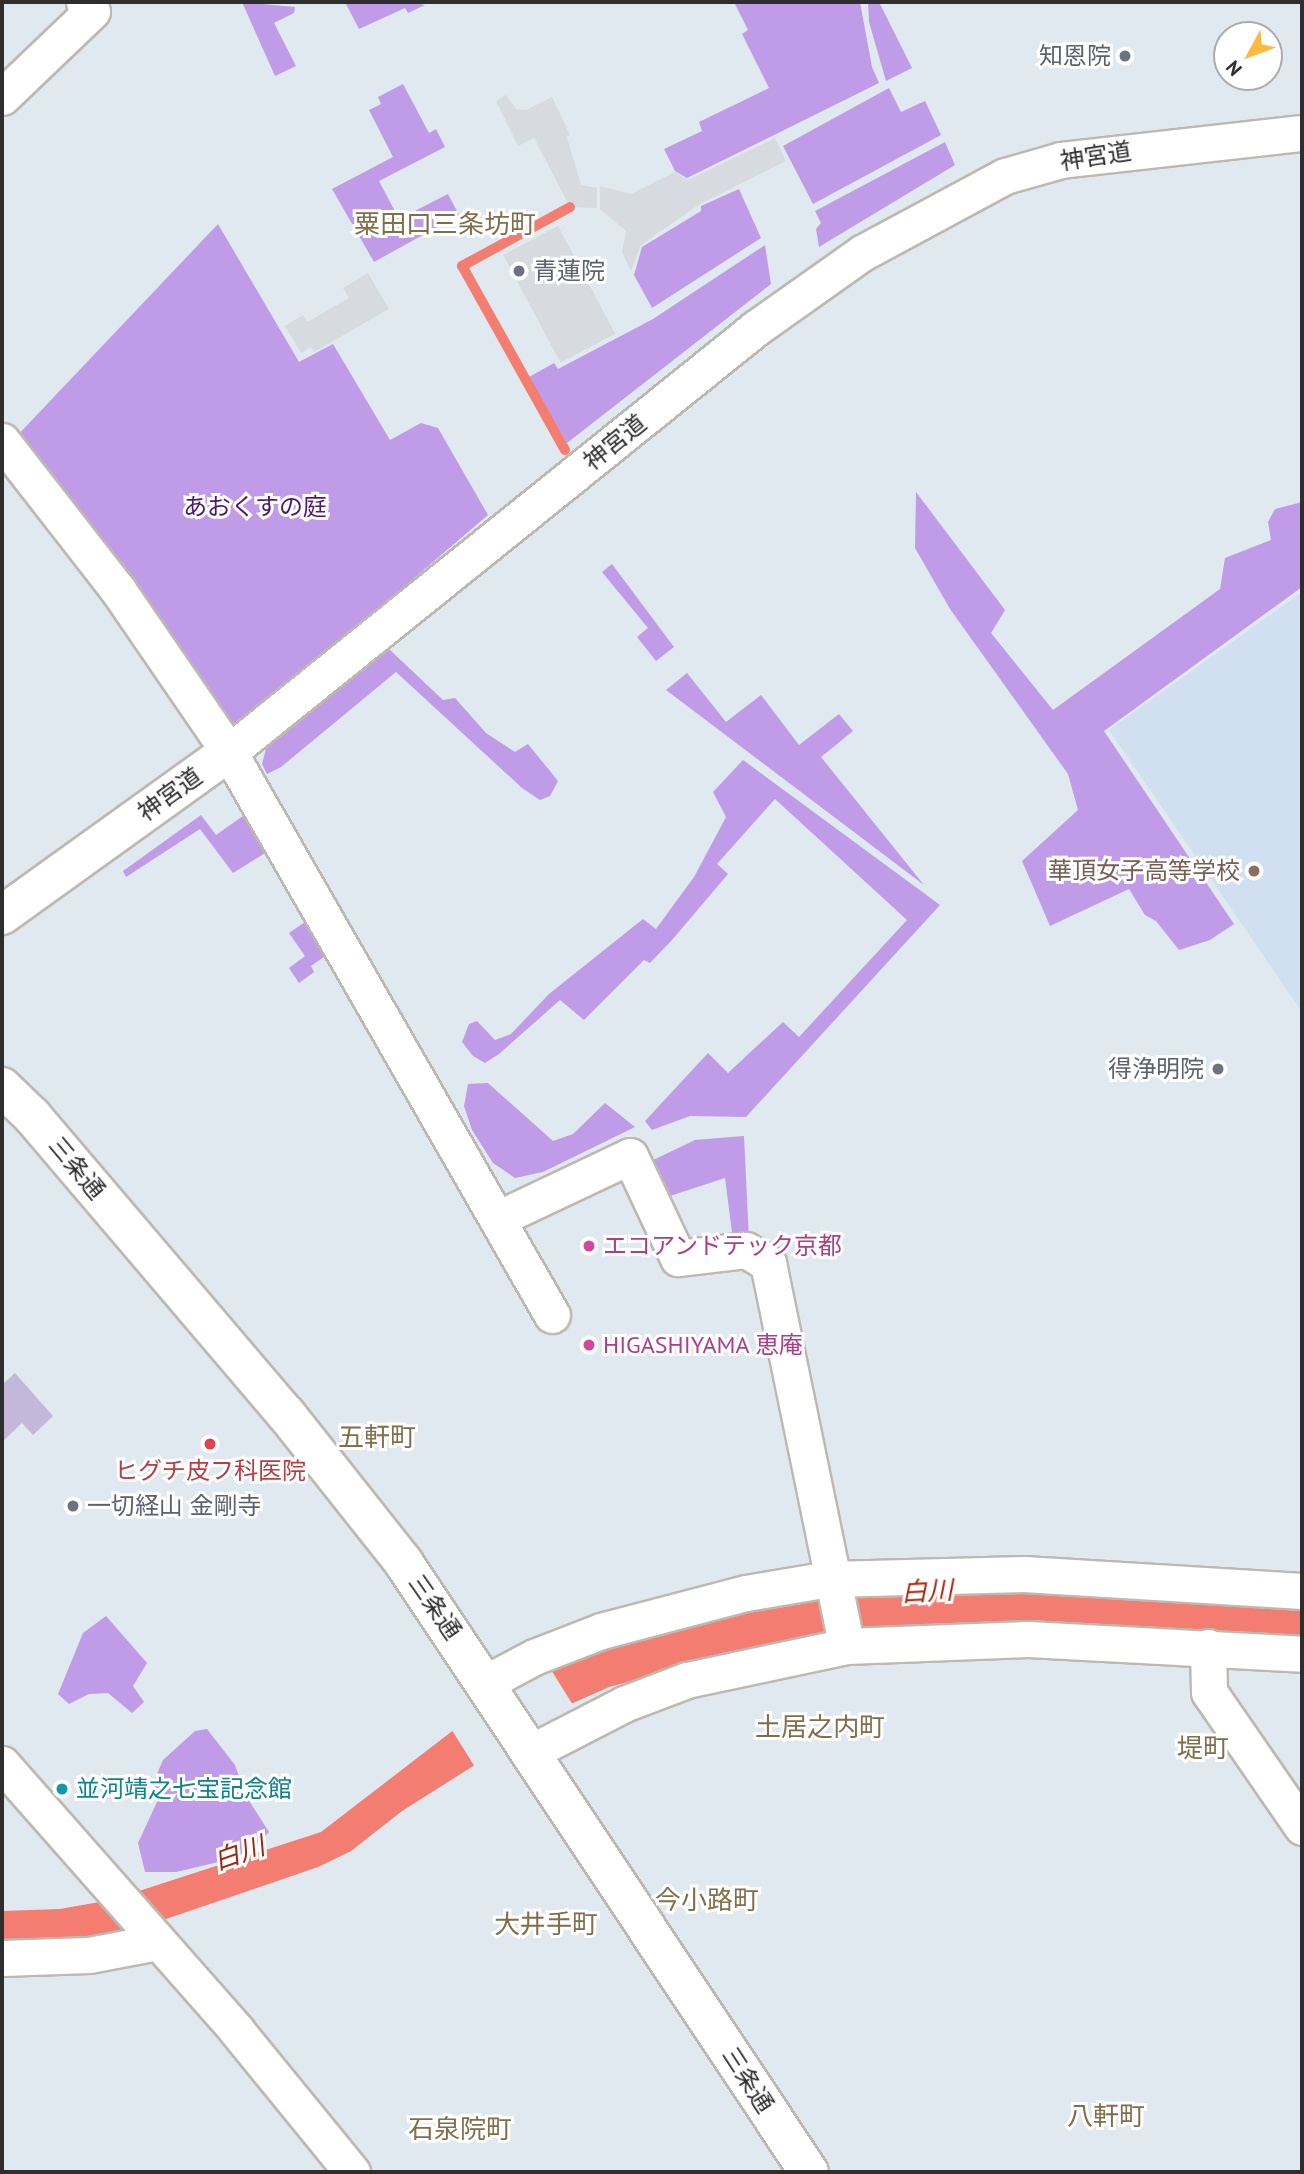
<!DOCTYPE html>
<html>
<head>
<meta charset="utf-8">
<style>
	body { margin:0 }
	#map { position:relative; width:1304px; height:2174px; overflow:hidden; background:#e0e9ef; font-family:"PT Sans","Noto Sans JP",sans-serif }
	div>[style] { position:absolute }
	.education>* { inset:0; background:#d0e0f1 }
	.green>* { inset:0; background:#c09be7 }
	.cemetery>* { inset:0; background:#c3b7da }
	.plaza>* { inset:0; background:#d7dbdf; transform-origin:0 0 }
	.water>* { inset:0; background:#f47d71 }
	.pier>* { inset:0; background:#e0e9ef; transform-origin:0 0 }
	.stream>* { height:10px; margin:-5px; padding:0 5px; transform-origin:5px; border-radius:5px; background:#f47d71 }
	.roads { filter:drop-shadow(2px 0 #beb9b0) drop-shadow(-2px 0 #beb9b0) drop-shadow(0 2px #beb9b0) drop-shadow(0 -2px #beb9b0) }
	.minor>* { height:35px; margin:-17.5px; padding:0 17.5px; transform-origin:17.5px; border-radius:17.5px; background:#fff }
	.tertiary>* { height:38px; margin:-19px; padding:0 19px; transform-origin:19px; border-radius:19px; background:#fff }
	.secondary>* { height:38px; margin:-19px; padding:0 19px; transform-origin:19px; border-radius:19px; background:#fff }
	.dots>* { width:19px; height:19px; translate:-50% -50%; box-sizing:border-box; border:4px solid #fff; border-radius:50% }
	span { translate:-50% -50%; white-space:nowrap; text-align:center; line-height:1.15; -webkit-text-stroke:6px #fff; paint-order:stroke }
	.worship-label { font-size:24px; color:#5b616d }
	.right { translate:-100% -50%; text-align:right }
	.left { translate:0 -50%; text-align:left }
	.street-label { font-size:24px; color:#2e2e2e }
	.park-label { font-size:24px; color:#4f1870 }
	.education-label { font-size:24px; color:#785e54 }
	.hotel-label { font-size:24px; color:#b23c85 }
	.health-label { font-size:24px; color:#be3a42 }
	.culture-label { font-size:24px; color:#0d838f }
	.neighbourhood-label { font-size:26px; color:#816e4b }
	.water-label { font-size:26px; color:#a72308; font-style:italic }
	.frame { position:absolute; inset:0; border:4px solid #2e2e2e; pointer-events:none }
	.north { position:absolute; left:1213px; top:21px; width:70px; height:70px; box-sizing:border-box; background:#fff; border:2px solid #ababab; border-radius:50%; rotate:229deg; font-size:19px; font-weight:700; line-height:28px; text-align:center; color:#2e2e2e }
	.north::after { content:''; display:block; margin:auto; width:24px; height:32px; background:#ffb93e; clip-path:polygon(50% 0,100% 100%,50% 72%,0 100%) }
</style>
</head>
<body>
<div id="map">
	<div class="education">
		<div style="clip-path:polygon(1302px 592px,1302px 1012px,1109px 730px)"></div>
	</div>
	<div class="green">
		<div style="clip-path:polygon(242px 2px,295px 7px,294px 13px,274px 23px,296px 66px,275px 76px)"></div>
		<div style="clip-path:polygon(345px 2px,412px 2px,425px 5px,408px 13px,405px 8px,359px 29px)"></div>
		<div style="clip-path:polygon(734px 2px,860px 2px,872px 67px,879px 83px,687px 178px,675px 171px,664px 149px,702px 131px,699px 122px,769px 88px,742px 34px,748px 30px)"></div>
		<div style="clip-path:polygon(868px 2px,879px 2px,912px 68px,886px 81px,869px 22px)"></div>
		<div style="clip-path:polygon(403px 84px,429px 133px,436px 129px,445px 147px,379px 181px,399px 219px,448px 194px,459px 215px,374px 262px,332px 189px,393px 157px,369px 110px,381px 104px,378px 97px)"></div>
		<div style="clip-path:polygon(889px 88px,901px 112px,925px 101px,941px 135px,813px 204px,783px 146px)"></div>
		<div style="clip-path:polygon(945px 142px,955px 165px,819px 247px,816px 229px,821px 223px,815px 211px)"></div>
		<div style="clip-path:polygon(739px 189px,761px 238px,652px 308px,634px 275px,642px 247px,701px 211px,701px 206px)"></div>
		<div style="clip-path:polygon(218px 224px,299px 362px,333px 344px,390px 440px,421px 423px,438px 428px,488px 515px,231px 734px,14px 439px)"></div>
		<div style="clip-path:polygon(765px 245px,771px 284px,567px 443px,529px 377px,554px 363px,558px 369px,653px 319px)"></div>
		<div style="clip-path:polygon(916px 492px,1005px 610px,991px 633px,1053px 710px,1220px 589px,1225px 558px,1271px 540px,1268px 522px,1275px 509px,1302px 502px,1302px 587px,1104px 731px,1234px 924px,1210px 940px,1179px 950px,1156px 921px,1145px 915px,1129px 889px,1050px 926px,1022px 861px,1078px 810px,1068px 774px,950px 609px,915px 548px)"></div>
		<div style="clip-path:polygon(612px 564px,674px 647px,656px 661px,637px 637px,648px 628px,602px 572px)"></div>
		<div style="clip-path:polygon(389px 649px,443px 700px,455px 698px,486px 733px,515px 752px,528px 744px,558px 781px,550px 796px,540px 800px,522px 788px,396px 672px,281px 767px,267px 774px,262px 764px,266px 749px)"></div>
		<div style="clip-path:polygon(687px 673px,726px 722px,761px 695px,799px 745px,839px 714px,853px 731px,821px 757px,924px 885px,666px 690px)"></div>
		<div style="clip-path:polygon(743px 760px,940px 905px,746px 1117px,690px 1116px,652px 1130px,645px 1121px,708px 1053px,728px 1073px,783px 1022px,799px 1037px,907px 920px,775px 799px,717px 864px,728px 874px,672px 940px,650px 963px,644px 960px,584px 1020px,560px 1000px,499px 1054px,485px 1063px,473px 1056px,462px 1042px,469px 1024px,477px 1021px,495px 1040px,511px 1034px,549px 994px,643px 919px,656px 929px,694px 877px,726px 817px,713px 792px)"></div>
		<div style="clip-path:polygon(201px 815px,216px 835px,243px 816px,265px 853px,233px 873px,200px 829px,126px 877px,123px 871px)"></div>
		<div style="clip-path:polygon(308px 920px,328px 954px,311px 966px,314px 972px,299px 983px,289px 968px,305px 956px,289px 933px)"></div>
		<div style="clip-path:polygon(488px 1083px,553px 1141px,573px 1134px,605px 1103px,635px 1127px,543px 1172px,515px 1178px,493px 1163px,472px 1130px,464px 1106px,468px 1084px)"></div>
		<div style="clip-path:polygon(744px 1136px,749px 1240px,733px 1240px,725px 1178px,667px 1197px,649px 1162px,695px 1140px)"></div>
		<div style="clip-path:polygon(106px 1616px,147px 1663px,133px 1686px,144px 1702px,132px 1713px,108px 1693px,89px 1694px,69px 1704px,58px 1694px,83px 1633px)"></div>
		<div style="clip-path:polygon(207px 1729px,235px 1765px,246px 1796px,269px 1832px,254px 1848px,231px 1859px,176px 1872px,145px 1872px,138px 1843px,158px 1800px,154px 1781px,163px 1760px,195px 1731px)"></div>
	</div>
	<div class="cemetery">
		<div style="clip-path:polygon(15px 1373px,53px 1416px,33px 1435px,22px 1423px,2px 1442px,2px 1385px)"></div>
	</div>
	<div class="plaza">
		<div style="clip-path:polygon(506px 95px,516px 109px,526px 110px,552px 97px,570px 135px,567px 137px,581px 185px,597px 188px,597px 208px,570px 207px,534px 138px,518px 146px,496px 101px)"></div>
		<div style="clip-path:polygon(775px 138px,786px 161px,700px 204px,641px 245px,631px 271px,622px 252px,626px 231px,600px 209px,600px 186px,631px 194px,675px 172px,688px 180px)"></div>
		<div style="left:558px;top:226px;width:122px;height:62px;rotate:62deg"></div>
		<div style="clip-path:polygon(368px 273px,389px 309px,314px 352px,311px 347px,301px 353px,285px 326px,303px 315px,307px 322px,349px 298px,343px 288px)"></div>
	</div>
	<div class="water">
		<div style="clip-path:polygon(978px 1590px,1302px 1602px,1302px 1644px,687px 1666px,609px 1687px,573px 1703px,402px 1811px,351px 1851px,318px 1867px,163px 1920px,139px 1891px,321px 1832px,451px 1732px,551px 1667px,614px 1645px,812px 1596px)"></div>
		<div style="clip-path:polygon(111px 1900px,135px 1928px,102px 1936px,2px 1941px,2px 1911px,60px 1909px)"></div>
	</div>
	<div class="pier">
		<div style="left:548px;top:1665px;width:49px;height:116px;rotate:58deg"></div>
	</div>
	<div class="stream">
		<div style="left:565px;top:450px;width:211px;rotate:-119.2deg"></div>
		<div style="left:462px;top:266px;width:123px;rotate:-28.6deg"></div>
	</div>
	<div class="roads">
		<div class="minor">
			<div style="left:2px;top:97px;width:124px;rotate:-43.7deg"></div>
			<div style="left:92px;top:11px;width:12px;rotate:-132deg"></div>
			<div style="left:2px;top:441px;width:189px;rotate:52.1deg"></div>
			<div style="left:118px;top:590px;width:196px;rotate:55.6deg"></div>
			<div style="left:229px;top:752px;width:649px;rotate:60.16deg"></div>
			<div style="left:229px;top:752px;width:676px;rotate:-38.82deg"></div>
			<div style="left:756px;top:328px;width:130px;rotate:-35.3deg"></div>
			<div style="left:862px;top:253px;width:162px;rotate:-28.3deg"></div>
			<div style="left:1005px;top:176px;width:58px;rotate:-15.9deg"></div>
			<div style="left:1061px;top:160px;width:243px;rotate:-6.4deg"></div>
			<div style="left:497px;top:1219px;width:147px;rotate:-25.3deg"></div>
			<div style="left:630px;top:1156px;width:113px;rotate:64.8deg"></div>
			<div style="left:678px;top:1258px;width:68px;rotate:-6.7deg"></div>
			<div style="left:746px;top:1250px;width:26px;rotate:31deg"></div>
			<div style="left:768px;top:1263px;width:384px;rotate:78.4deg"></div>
			<div style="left:1208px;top:1647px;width:45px;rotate:88.7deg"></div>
			<div style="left:1209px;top:1692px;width:164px;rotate:55.4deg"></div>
			<div style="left:487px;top:1682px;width:53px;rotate:-28deg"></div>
			<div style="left:534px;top:1657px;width:72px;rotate:-21.2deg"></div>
			<div style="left:601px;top:1631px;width:150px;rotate:-14.7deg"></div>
			<div style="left:746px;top:1593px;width:84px;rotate:-9.6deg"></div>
			<div style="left:829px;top:1579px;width:195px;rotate:-1.5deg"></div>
			<div style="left:1024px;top:1574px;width:279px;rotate:3.5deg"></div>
			<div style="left:533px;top:1751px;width:102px;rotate:-27.3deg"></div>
			<div style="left:624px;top:1704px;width:67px;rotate:-20.9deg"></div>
			<div style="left:687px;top:1680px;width:164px;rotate:-12deg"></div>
			<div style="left:847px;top:1646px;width:181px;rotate:-2.2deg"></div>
			<div style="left:1028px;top:1639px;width:274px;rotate:3.1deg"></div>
			<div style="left:2px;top:1764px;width:356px;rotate:48.6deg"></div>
			<div style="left:237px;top:2031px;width:182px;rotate:50.8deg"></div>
			<div style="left:2px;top:1958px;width:87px;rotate:-2deg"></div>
			<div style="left:89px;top:1955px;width:70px;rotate:-10.7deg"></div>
		</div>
		<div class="tertiary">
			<div style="left:2px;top:915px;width:279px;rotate:-35.7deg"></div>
		</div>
		<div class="secondary">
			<div style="left:2px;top:1087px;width:42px;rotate:44deg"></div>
			<div style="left:32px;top:1116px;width:392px;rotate:49.6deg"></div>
			<div style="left:286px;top:1414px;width:190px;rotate:51.6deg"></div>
			<div style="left:404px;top:1563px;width:731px;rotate:56.38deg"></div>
		</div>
	</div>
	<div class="dots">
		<div style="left:1125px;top:56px;background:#6b7280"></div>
		<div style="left:519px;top:271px;background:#6b7280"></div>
		<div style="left:1254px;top:871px;background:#8d6e63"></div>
		<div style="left:1218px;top:1069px;background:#6b7280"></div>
		<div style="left:589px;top:1246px;background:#d1479c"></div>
		<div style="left:589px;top:1345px;background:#d1479c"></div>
		<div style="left:210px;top:1444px;background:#e0444e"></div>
		<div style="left:73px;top:1506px;background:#6b7280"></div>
		<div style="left:62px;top:1789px;background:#0f9aa8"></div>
	</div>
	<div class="worship-label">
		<span class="right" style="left:1111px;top:56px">知恩院</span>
		<span class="left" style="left:533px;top:271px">青蓮院</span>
		<span class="right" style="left:1204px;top:1069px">得浄明院</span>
		<span class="left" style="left:87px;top:1506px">一切経山 金剛寺</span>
	</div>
	<div class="street-label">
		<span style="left:1096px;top:156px;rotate:-9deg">神宮道</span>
		<span style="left:615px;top:442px;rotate:-39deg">神宮道</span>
		<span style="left:170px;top:794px;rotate:-36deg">神宮道</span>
		<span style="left:77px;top:1168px;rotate:50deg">三条通</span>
		<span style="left:435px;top:1607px;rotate:55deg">三条通</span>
		<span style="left:748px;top:2080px;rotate:57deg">三条通</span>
	</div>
	<div class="park-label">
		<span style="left:255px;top:507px">あおくすの庭</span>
	</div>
	<div class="education-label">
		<span class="right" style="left:1240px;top:871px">華頂女子高等学校</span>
	</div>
	<div class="hotel-label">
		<span class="left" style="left:603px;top:1246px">エコアンドテック京都</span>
		<span class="left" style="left:603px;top:1345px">HIGASHIYAMA 恵庵</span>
	</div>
	<div class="health-label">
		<span style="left:210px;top:1471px">ヒグチ皮フ科医院</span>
	</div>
	<div class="culture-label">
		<span class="left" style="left:76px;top:1789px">並河靖之七宝記念館</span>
	</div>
	<div class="neighbourhood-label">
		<span style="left:445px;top:224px">粟田口三条坊町</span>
		<span style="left:377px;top:1437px">五軒町</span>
		<span style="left:820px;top:1727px">土居之内町</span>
		<span style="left:1203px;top:1748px">堤町</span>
		<span style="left:707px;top:1900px">今小路町</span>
		<span style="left:546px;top:1924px">大井手町</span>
		<span style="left:1106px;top:2116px">八軒町</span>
		<span style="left:460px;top:2129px">石泉院町</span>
	</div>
	<div class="water-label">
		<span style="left:927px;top:1591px;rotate:-3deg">白川</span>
		<span style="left:239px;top:1853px;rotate:-19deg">白川</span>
	</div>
	<div class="frame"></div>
	<div class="north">N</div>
</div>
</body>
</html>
